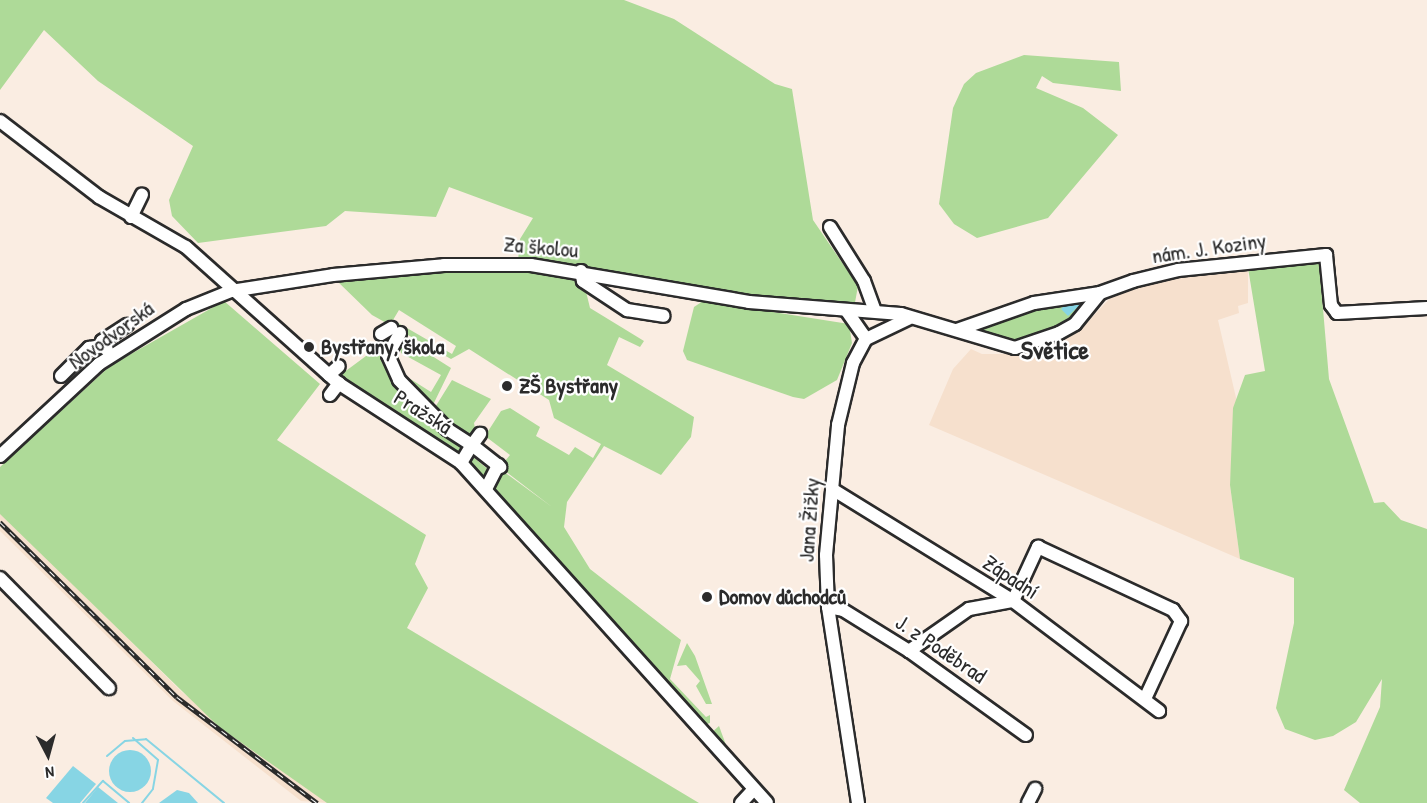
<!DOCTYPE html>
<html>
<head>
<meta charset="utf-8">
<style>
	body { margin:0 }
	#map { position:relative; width:1427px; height:803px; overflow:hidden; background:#faede2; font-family:"Patrick Hand",sans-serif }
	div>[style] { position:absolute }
	.built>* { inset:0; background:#f6e0cd }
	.green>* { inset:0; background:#aeda98 }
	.water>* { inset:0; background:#87d5e4 }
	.round { border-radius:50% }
	.stream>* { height:2px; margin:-1px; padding:0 1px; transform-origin:1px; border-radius:1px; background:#87d5e4 }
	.roads { filter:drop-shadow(2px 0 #2b2b2b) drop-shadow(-2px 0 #2b2b2b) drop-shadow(0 2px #2b2b2b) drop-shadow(0 -2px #2b2b2b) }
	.minor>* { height:12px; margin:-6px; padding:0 6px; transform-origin:6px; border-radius:6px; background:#fff }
	.rail>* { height:4.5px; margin-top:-2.25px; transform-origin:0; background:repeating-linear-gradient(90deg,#fff 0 7px,#2b2b2b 0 14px); box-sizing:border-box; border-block:2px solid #2b2b2b }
	.dots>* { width:16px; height:16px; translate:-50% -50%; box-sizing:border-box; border:3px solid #fff; border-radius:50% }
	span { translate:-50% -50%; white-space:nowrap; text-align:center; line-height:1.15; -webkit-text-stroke:4.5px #fff; paint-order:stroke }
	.street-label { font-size:22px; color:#2b2b2b }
	.poi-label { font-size:22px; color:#2b2b2b; font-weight:700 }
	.left { translate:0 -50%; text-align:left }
	.quarter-label { font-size:26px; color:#2b2b2b; font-weight:700 }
	.north { position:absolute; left:18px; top:725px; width:60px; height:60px; -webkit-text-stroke:4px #fff; paint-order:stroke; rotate:174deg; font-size:16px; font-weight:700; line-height:24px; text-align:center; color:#2b2b2b }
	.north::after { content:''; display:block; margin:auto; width:21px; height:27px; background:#2b2b2b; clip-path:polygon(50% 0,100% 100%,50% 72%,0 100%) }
</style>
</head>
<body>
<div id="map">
	<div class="built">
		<div style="clip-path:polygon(1248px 268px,1248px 303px,1238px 306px,1239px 313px,1218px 320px,1237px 402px,1230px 485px,1240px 559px,929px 425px,953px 369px,971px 349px,982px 354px,1023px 354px,1081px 329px,1113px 295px,1170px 277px)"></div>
		<div style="clip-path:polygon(0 512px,182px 692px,329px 803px,301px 801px,173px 701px,0 531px)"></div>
	</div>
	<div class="green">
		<div style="clip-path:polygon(0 0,624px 0,674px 19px,775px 84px,792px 89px,813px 220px,858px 286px,854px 308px,751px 300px,518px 261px,520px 239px,533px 218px,449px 187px,436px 217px,345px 211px,326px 226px,198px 243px,172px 216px,169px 200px,193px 146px,98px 81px,44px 30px,0 90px)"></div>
		<div style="clip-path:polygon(1024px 55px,1119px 62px,1121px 91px,1053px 83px,1042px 76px,1036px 88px,1083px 108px,1118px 135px,1048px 218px,977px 238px,954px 224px,939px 204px,953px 108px,964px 84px,976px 73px)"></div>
		<div style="clip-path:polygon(1319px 262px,1329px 379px,1374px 503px,1384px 502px,1401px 520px,1427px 529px,1427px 803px,1360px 803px,1344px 790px,1380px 707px,1382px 679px,1356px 722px,1333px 736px,1315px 740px,1285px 729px,1276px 708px,1294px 623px,1294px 578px,1240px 559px,1230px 485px,1233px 408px,1245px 375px,1265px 371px,1248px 268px)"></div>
		<div style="clip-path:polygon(evenodd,444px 265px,581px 271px,590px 308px,644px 341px,640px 347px,619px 337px,607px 365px,694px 417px,691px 437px,661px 475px,604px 446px,567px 502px,564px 527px,590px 569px,681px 640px,670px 679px,706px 717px,710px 715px,710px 723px,701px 726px,470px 462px,473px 457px,495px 475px,500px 469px,552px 507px,500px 467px,510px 455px,485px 436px,501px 411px,510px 408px,540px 427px,536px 436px,569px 455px,575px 447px,593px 458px,601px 444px,554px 418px,549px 400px,469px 349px,451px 359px,372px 315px,336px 280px,444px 265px,399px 310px,456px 346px,452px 354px,393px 320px,399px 310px)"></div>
		<div style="clip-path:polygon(224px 301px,320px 384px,277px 440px,426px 535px,415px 564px,428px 588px,407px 628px,699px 803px,327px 803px,219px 727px,0 514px,0 467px,110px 366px)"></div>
		<div style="clip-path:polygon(703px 301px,849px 324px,852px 343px,837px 380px,804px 399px,793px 397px,687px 360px,683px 351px,694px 307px)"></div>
		<div style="clip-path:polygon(1071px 301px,1087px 303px,1069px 324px,1023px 341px,1007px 343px,970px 328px,1037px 306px)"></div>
		<div style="clip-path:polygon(393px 336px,385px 362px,464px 444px,459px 454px,339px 376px)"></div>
		<div style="clip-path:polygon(399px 341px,410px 342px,451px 368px,430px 411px,394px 371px,390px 357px,391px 353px,399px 357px,393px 368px,431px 392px,441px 375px,401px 353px)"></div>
		<div style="clip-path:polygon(452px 380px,491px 399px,474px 423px,476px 433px,466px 440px,434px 409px)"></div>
		<div style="clip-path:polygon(687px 643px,695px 656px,712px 704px,706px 704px,696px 686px,700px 681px,686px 665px,677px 666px)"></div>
		<div style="clip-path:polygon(719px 726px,726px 745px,724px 747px,710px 734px)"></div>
	</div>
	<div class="water">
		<div style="clip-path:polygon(1083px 302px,1068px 316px,1061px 309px,1066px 304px)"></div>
		<div class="round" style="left:109px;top:750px;width:42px;height:42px"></div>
		<div style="clip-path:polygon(73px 766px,96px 784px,80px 803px,53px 803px,46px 798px)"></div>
		<div style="clip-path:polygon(98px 787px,118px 803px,85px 803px)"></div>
		<div style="clip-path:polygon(177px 790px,189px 793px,198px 803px,159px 803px)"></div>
	</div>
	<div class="stream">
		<div style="left:133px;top:738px;width:33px;rotate:41deg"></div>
		<div style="left:158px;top:760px;width:29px;rotate:100deg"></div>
		<div style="left:153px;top:789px;width:18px;rotate:128deg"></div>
		<div style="left:107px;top:756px;width:23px;rotate:-40deg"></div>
		<div style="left:125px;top:741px;width:21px;rotate:-5deg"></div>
		<div style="left:146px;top:739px;width:101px;rotate:39.4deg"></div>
		<div style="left:83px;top:803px;width:30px;rotate:-48deg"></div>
		<div style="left:103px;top:781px;width:34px;rotate:40deg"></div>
	</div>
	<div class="roads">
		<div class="minor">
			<div style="left:0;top:121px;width:125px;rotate:37.5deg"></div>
			<div style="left:99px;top:197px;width:100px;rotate:29.9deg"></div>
			<div style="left:186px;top:247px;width:204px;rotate:41.8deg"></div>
			<div style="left:338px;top:383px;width:147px;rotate:33deg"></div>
			<div style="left:461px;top:463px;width:457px;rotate:48deg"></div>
			<div style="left:131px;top:217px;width:25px;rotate:-64deg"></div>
			<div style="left:830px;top:227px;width:64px;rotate:57.8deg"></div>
			<div style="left:864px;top:281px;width:32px;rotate:70deg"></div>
			<div style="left:581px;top:271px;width:10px;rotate:79deg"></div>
			<div style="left:583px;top:281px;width:53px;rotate:33.4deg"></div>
			<div style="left:627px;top:310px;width:37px;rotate:9deg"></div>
			<div style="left:846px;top:310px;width:35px;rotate:55deg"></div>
			<div style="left:957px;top:330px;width:82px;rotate:-19.3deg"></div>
			<div style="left:1034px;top:303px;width:67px;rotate:-8.6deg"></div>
			<div style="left:400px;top:333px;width:25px;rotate:119deg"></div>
			<div style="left:388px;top:355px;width:27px;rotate:66deg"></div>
			<div style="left:399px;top:380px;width:69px;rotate:45.6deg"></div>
			<div style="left:447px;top:429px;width:30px;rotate:33deg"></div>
			<div style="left:472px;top:445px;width:14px;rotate:-54deg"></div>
			<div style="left:381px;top:334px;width:12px;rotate:-31deg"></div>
			<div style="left:107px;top:350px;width:10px;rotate:-119deg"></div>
			<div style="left:102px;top:341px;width:30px;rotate:-33deg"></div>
			<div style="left:329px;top:375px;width:13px;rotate:-42deg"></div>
			<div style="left:61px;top:376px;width:40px;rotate:-45deg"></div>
			<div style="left:89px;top:348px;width:14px;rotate:-8deg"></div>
			<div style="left:330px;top:395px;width:15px;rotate:-53deg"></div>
			<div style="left:0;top:456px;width:135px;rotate:-42.9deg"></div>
			<div style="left:99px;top:364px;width:103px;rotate:-32.3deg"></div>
			<div style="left:186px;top:309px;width:48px;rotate:-21.8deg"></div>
			<div style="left:231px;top:291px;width:103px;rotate:-8.9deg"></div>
			<div style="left:333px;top:275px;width:111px;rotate:-5.1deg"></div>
			<div style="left:444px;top:265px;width:87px"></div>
			<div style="left:531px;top:265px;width:221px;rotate:9.6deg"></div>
			<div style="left:749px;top:302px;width:152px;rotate:4.5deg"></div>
			<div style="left:901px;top:314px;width:119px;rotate:16.6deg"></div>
			<div style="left:1015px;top:348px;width:46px;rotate:-18.8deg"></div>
			<div style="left:1059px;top:333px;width:18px;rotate:-29deg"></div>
			<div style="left:1075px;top:324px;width:40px;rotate:-51deg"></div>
			<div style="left:1100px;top:293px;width:35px;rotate:-20deg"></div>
			<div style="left:1133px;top:281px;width:46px;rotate:-13.7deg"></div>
			<div style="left:1178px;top:270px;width:149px;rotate:-5.8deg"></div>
			<div style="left:1326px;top:255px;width:50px;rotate:84.3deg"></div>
			<div style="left:1331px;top:305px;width:10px;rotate:53deg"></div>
			<div style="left:1337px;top:313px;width:90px;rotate:-3.2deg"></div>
			<div style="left:461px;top:463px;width:21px;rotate:-59deg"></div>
			<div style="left:472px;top:445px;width:36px;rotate:38deg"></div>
			<div style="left:486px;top:489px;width:27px;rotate:-63deg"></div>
			<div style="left:832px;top:489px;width:213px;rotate:31.7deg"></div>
			<div style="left:1013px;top:601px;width:183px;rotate:37deg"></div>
			<div style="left:0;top:578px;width:155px;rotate:45.3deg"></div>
			<div style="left:828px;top:607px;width:15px;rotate:11deg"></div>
			<div style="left:843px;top:610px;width:78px;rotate:31.8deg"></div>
			<div style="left:909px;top:651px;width:144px;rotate:35.7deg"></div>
			<div style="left:909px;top:651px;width:73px;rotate:-35deg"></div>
			<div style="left:969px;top:609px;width:45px;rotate:-10.3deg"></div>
			<div style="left:1013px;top:601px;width:60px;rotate:-65.2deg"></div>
			<div style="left:1038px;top:547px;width:149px;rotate:25deg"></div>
			<div style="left:1173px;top:610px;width:14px;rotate:54deg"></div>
			<div style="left:1181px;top:621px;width:86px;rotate:114.8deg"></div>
			<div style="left:741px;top:803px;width:19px;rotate:-47deg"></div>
			<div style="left:858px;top:803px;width:198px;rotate:-98.7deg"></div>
			<div style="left:828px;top:607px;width:52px;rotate:-92.2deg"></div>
			<div style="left:826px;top:555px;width:131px;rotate:-84.7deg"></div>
			<div style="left:838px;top:425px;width:64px;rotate:-76.4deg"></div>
			<div style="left:853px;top:363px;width:27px;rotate:-62deg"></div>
			<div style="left:866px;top:339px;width:47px;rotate:-25.5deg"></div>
			<div style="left:1028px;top:803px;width:16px;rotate:-63deg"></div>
		</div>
	</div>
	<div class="rail">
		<div style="left:0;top:522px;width:249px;rotate:44.7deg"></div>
		<div style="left:177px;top:697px;width:176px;rotate:37.1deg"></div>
	</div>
	<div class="dots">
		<div style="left:309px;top:347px;background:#2b2b2b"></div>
		<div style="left:507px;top:386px;background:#2b2b2b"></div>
		<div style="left:707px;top:597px;background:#2b2b2b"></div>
	</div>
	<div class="street-label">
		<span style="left:541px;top:247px;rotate:5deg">Za školou</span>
		<span style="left:1209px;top:248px;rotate:-8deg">nám. J. Koziny</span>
		<span style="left:111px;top:335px;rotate:-36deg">Novodvorská</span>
		<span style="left:423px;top:412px;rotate:32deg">Pražská</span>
		<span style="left:809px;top:520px;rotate:-86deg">Jana Žižky</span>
		<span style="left:1011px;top:577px;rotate:33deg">Západní</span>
		<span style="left:941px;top:649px;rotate:34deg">J. z Poděbrad</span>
	</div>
	<div class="poi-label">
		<span class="left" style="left:321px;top:347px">Bystřany, škola</span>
		<span class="left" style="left:519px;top:386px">ZŠ Bystřany</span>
		<span class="left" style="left:719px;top:597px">Domov důchodců</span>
	</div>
	<div class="quarter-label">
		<span style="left:1055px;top:350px">Světice</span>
	</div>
	<div class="north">N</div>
</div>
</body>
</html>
